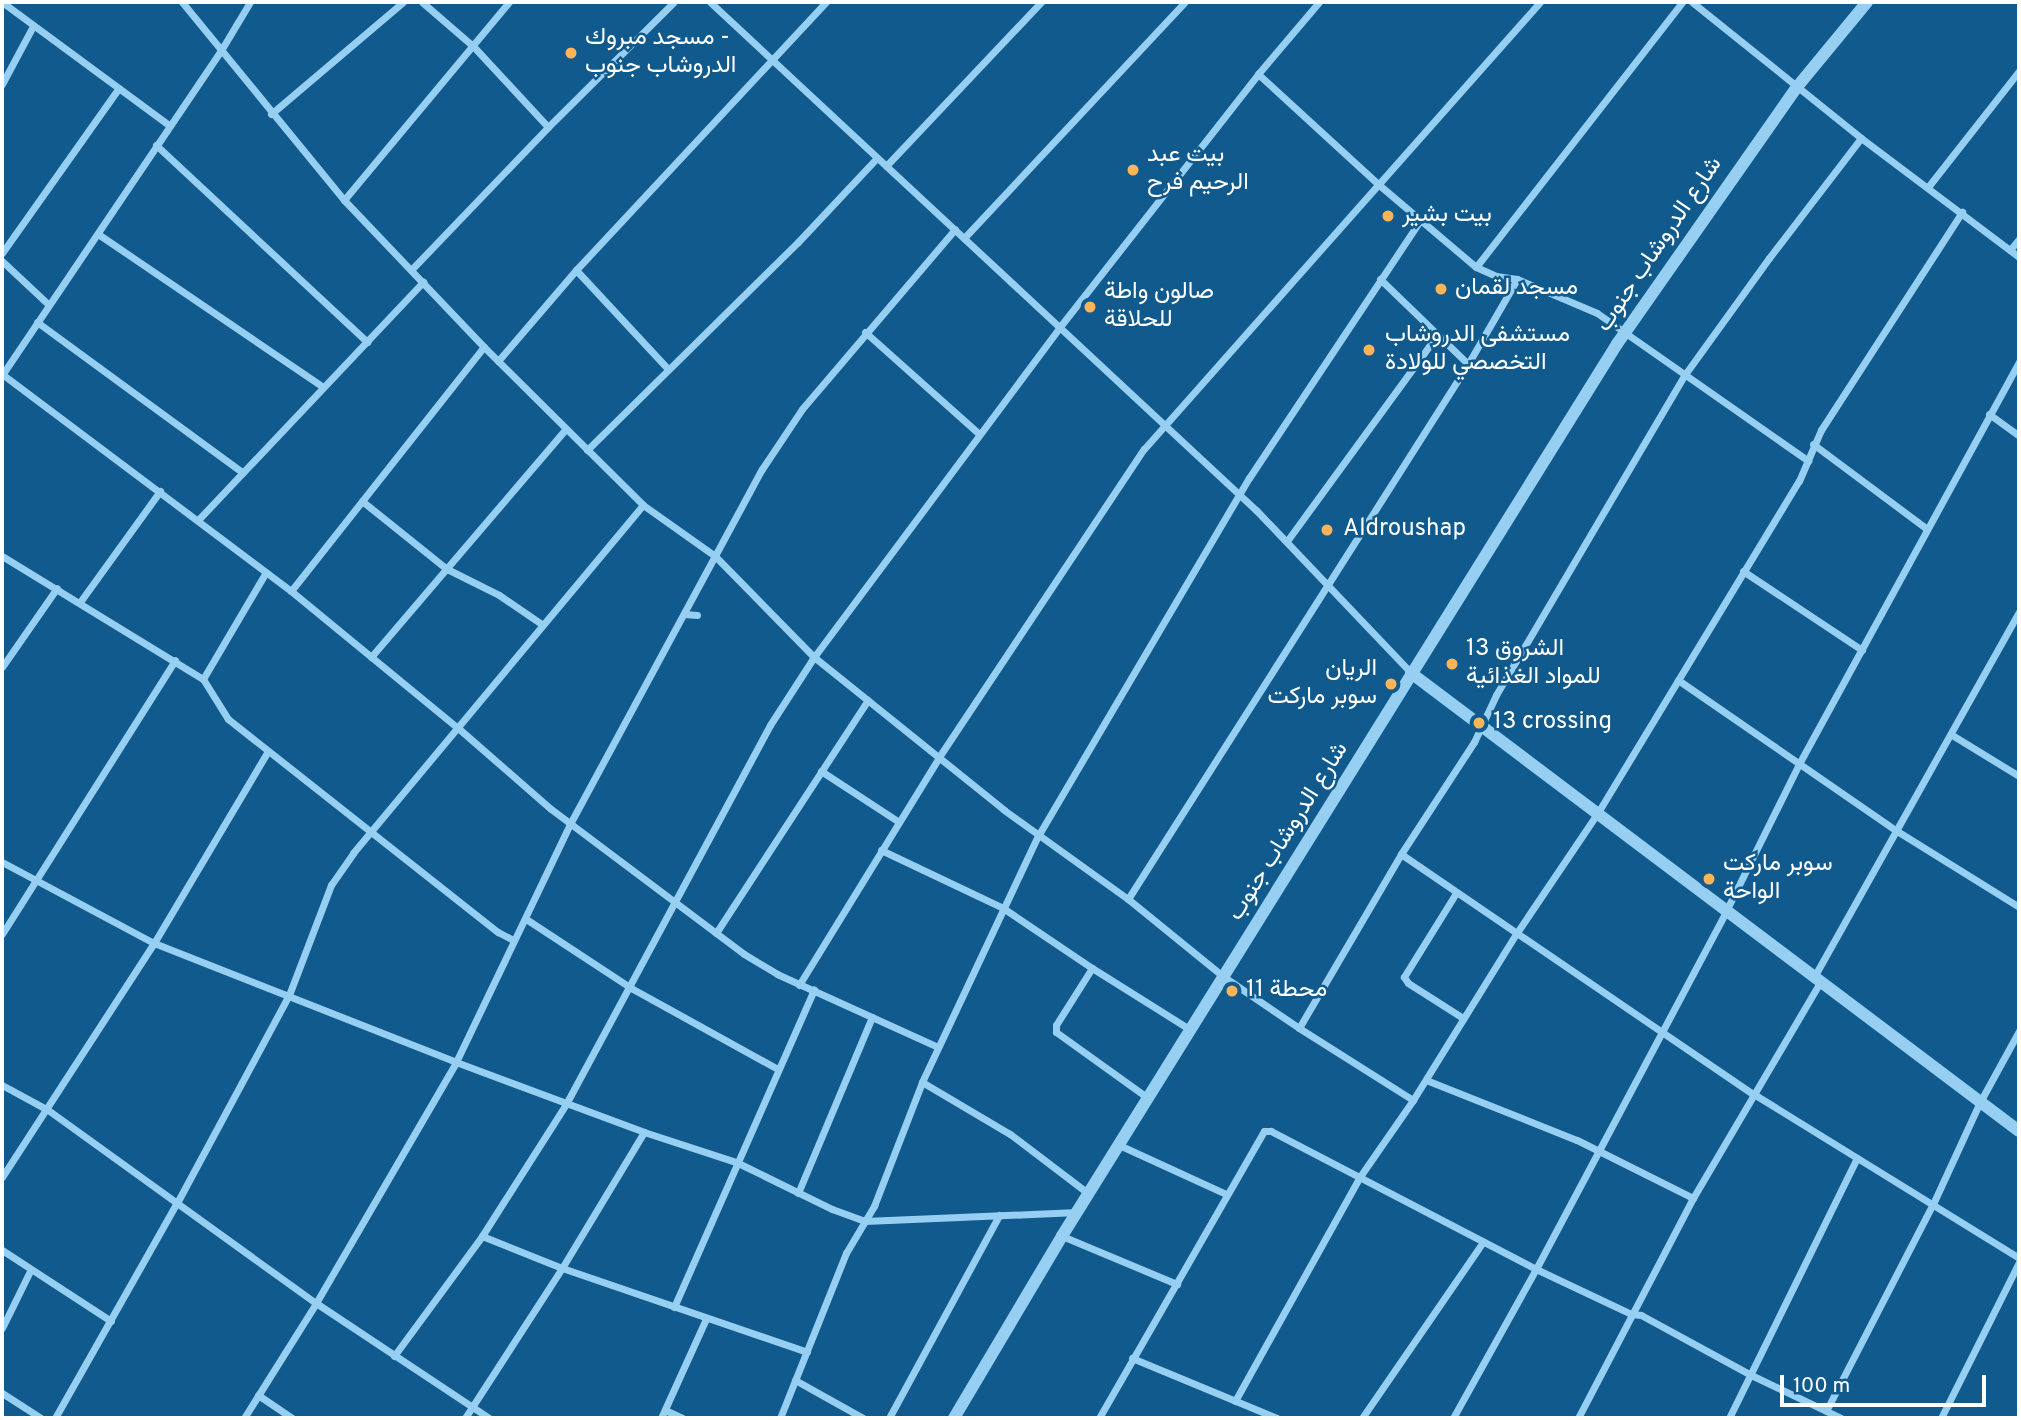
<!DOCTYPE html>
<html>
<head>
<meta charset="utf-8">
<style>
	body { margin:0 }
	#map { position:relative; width:2021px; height:1420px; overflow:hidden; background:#105a8d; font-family:Overpass,Vazirmatn,sans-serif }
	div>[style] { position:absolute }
	.minor>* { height:7px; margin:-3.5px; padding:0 3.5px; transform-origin:3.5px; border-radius:3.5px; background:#97cff2 }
	.tertiary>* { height:12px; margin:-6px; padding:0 6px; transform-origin:6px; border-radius:6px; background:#97cff2 }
	.dots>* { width:19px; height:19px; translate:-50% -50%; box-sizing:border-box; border:4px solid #105a8d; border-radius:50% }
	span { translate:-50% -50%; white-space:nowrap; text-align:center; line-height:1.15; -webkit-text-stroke:5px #105a8d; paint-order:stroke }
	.poi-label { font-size:24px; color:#fff }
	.left { translate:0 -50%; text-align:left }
	.right { translate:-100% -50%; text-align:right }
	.street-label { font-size:24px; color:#fff }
	.frame { position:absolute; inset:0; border:4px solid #fff; pointer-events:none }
	.scale { position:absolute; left:1780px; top:1375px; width:206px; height:32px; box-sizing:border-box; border:4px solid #fff; border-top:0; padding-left:9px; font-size:21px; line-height:24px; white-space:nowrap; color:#fff; -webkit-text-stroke:5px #105a8d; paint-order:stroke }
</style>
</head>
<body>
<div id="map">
	<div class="minor">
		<div style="left:2px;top:2px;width:207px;rotate:36.4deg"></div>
		<div style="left:182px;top:2px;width:256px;rotate:50.7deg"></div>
		<div style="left:344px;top:200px;width:203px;rotate:46.4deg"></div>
		<div style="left:484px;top:347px;width:224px;rotate:44.8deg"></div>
		<div style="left:643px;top:505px;width:88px;rotate:35.3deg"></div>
		<div style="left:715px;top:556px;width:141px;rotate:45.6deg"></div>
		<div style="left:814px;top:657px;width:244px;rotate:38.8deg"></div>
		<div style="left:1004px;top:810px;width:153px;rotate:35.7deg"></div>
		<div style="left:1128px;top:899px;width:124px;rotate:39.1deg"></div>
		<div style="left:1224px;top:977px;width:91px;rotate:34.2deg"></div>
		<div style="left:1299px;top:1028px;width:135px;rotate:32.3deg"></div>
		<div style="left:422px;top:2px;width:67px;rotate:40.8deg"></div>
		<div style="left:473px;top:46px;width:110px;rotate:47.2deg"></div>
		<div style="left:710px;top:2px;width:746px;rotate:42.94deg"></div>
		<div style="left:1256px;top:510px;width:225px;rotate:46.4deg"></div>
		<div style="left:1692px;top:2px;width:217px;rotate:38.8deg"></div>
		<div style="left:1861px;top:138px;width:198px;rotate:37deg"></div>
		<div style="left:1258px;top:74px;width:163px;rotate:42.5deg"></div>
		<div style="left:1378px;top:184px;width:128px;rotate:40.3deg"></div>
		<div style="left:1476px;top:267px;width:22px;rotate:24deg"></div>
		<div style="left:1496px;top:276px;width:21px;rotate:8deg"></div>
		<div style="left:1517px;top:279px;width:87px;rotate:23deg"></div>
		<div style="left:1597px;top:313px;width:258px;rotate:35deg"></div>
		<div style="left:2px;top:84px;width:66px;rotate:-61.9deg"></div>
		<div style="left:271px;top:114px;width:173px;rotate:-40.3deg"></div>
		<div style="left:156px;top:145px;width:289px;rotate:43deg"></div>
		<div style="left:886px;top:166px;width:226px;rotate:-46.6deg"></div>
		<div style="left:1928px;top:187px;width:147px;rotate:-51.9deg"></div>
		<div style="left:344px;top:200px;width:258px;rotate:-50.2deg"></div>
		<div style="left:98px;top:234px;width:272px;rotate:34.2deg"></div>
		<div style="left:964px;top:238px;width:323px;rotate:-46.9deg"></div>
		<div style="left:2010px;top:250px;width:14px;rotate:-51deg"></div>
		<div style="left:2px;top:253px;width:202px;rotate:-54.7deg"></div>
		<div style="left:2px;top:261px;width:64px;rotate:43.1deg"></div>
		<div style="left:1476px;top:267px;width:336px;rotate:-52.1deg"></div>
		<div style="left:411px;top:270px;width:198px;rotate:-46.2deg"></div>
		<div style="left:548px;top:127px;width:177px;rotate:-44.8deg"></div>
		<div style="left:576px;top:270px;width:135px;rotate:47.1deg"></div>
		<div style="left:1380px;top:279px;width:122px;rotate:44deg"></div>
		<div style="left:37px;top:322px;width:255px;rotate:36.2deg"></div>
		<div style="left:865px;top:332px;width:153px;rotate:41.8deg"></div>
		<div style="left:498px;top:361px;width:120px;rotate:-49.4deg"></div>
		<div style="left:576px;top:270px;width:367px;rotate:-47deg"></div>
		<div style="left:2px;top:374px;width:361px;rotate:36.9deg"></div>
		<div style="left:291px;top:591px;width:216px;rotate:39.4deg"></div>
		<div style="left:458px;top:728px;width:123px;rotate:41.1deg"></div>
		<div style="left:551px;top:809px;width:241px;rotate:36.9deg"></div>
		<div style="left:744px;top:954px;width:39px;rotate:31deg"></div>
		<div style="left:777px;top:974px;width:177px;rotate:24.4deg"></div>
		<div style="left:2px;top:375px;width:390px;rotate:-56deg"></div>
		<div style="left:220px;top:52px;width:58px;rotate:-59deg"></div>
		<div style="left:1989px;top:414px;width:37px;rotate:36deg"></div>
		<div style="left:1813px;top:444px;width:142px;rotate:36.7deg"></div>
		<div style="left:587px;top:450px;width:296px;rotate:-44.6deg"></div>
		<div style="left:798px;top:242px;width:115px;rotate:-46.8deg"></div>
		<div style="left:362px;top:501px;width:109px;rotate:38.7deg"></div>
		<div style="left:447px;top:569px;width:58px;rotate:26.6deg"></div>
		<div style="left:499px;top:595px;width:53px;rotate:34.3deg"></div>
		<div style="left:198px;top:520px;width:328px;rotate:-46.6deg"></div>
		<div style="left:1287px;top:541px;width:256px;rotate:-53.9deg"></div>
		<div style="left:2px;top:556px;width:236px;rotate:31.5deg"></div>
		<div style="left:203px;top:679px;width:47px;rotate:58deg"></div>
		<div style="left:228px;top:719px;width:344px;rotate:38.3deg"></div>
		<div style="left:498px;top:932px;width:17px;rotate:28deg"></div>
		<div style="left:1743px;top:571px;width:143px;rotate:33.6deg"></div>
		<div style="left:291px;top:591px;width:311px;rotate:-51.7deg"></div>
		<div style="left:80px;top:602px;width:137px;rotate:-54.2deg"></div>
		<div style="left:684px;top:614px;width:13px;rotate:4deg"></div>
		<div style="left:371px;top:657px;width:300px;rotate:-49.5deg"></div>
		<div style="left:2px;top:667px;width:96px;rotate:-55.2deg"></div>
		<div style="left:203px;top:679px;width:124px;rotate:-59.5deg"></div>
		<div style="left:1678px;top:680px;width:266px;rotate:34.6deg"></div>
		<div style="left:1897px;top:831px;width:144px;rotate:31.9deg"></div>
		<div style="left:1952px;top:735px;width:79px;rotate:31.5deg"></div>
		<div style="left:821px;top:771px;width:93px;rotate:33.2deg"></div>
		<div style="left:881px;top:850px;width:135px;rotate:25.4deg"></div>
		<div style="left:1003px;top:908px;width:107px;rotate:34deg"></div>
		<div style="left:1092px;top:968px;width:117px;rotate:32.1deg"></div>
		<div style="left:1401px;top:854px;width:425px;rotate:34.3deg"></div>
		<div style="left:1752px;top:1093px;width:314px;rotate:31.7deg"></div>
		<div style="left:2px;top:862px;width:172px;rotate:28.1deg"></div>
		<div style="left:154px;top:943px;width:325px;rotate:21.5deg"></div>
		<div style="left:456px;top:1062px;width:201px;rotate:20.4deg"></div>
		<div style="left:644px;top:1132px;width:97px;rotate:18.1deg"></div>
		<div style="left:736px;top:1162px;width:107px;rotate:26.1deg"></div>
		<div style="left:832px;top:1209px;width:35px;rotate:20deg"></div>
		<div style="left:865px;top:1221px;width:213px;rotate:-2.4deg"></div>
		<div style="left:1456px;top:893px;width:99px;rotate:121.8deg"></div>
		<div style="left:1404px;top:977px;width:7px;rotate:56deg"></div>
		<div style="left:1408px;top:983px;width:65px;rotate:32.5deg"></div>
		<div style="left:1128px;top:899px;width:634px;rotate:-57.56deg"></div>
		<div style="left:1468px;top:364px;width:98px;rotate:-60deg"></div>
		<div style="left:526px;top:919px;width:126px;rotate:33.3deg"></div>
		<div style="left:631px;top:988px;width:168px;rotate:28.9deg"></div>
		<div style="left:716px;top:933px;width:278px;rotate:-56.9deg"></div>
		<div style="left:2px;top:934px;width:324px;rotate:-57.7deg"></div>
		<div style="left:1092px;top:968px;width:67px;rotate:122.3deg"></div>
		<div style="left:1056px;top:1025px;width:7px;rotate:90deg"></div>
		<div style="left:1056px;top:1032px;width:113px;rotate:35.7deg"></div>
		<div style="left:1814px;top:977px;width:419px;rotate:-60.7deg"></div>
		<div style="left:799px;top:985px;width:268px;rotate:-58.4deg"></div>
		<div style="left:939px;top:757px;width:370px;rotate:-56.4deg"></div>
		<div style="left:1144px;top:449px;width:597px;rotate:-48.46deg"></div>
		<div style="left:1299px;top:1028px;width:202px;rotate:-59.6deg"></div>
		<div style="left:1401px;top:854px;width:134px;rotate:-56.9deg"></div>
		<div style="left:1474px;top:742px;width:52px;rotate:-64.9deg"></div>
		<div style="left:1496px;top:695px;width:374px;rotate:-59.5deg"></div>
		<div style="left:1686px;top:373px;width:142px;rotate:-54.2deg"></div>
		<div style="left:1769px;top:258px;width:151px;rotate:-52.5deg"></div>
		<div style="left:1426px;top:1080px;width:162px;rotate:21.7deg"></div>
		<div style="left:1577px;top:1140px;width:130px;rotate:26.6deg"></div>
		<div style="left:922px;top:1082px;width:102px;rotate:30.6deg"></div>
		<div style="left:1010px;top:1134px;width:99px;rotate:37.2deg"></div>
		<div style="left:2px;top:1085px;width:52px;rotate:28.5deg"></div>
		<div style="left:48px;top:1110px;width:330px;rotate:35.8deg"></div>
		<div style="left:316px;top:1303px;width:208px;rotate:33.6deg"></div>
		<div style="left:1119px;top:1145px;width:118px;rotate:24.6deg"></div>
		<div style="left:2px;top:1177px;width:279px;rotate:-57deg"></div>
		<div style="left:154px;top:943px;width:223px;rotate:-59.3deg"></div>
		<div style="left:798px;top:1193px;width:191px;rotate:-67.2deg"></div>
		<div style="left:482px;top:1236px;width:86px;rotate:21.8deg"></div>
		<div style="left:562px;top:1268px;width:259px;rotate:18.9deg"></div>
		<div style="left:1062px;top:1236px;width:125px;rotate:22.7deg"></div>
		<div style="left:2px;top:1250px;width:130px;rotate:33.1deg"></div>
		<div style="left:674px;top:1307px;width:347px;rotate:-66.2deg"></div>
		<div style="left:2px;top:1328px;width:64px;rotate:-63.8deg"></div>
		<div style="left:394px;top:1356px;width:149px;rotate:-53.7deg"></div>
		<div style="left:482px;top:1236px;width:156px;rotate:-57.5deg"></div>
		<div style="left:566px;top:1104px;width:430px;rotate:-61.7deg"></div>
		<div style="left:770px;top:725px;width:81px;rotate:-57.1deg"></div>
		<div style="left:814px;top:657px;width:410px;rotate:-53.3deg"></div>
		<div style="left:1059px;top:328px;width:323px;rotate:-51.9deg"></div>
		<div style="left:1258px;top:74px;width:94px;rotate:-49.7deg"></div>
		<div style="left:1132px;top:1358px;width:157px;rotate:22.5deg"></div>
		<div style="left:795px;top:1380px;width:78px;rotate:29.2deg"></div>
		<div style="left:2px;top:1393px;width:46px;rotate:32.7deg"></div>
		<div style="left:258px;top:1395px;width:41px;rotate:34.1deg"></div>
		<div style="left:1235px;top:1401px;width:255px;rotate:-60.9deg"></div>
		<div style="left:1359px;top:1178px;width:95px;rotate:-55.3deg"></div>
		<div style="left:1413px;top:1100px;width:195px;rotate:-58.2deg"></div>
		<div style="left:1516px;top:934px;width:145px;rotate:-56deg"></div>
		<div style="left:1597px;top:814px;width:389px;rotate:-58.8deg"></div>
		<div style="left:1799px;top:481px;width:56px;rotate:-66.7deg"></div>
		<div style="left:1821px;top:430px;width:260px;rotate:-57.1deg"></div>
		<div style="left:665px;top:1410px;width:19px;rotate:25deg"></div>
		<div style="left:1826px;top:1411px;width:233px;rotate:-62.7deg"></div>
		<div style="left:1933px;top:1204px;width:112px;rotate:-65.3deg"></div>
		<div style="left:1980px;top:1102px;width:81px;rotate:-61.2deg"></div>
		<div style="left:55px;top:1418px;width:249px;rotate:-60.5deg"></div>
		<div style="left:178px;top:1201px;width:234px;rotate:-61.7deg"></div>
		<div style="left:289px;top:995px;width:118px;rotate:-69.1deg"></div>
		<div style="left:331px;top:885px;width:39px;rotate:-55deg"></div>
		<div style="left:353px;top:853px;width:453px;rotate:-50.2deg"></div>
		<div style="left:244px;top:1418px;width:136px;rotate:-57.9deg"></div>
		<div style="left:316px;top:1303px;width:279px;rotate:-59.8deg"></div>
		<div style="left:456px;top:1062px;width:266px;rotate:-64.4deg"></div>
		<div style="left:571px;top:822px;width:401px;rotate:-61.6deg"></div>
		<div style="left:762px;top:469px;width:72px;rotate:-56.3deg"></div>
		<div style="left:802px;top:409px;width:236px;rotate:-49.6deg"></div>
		<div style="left:465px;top:1418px;width:179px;rotate:-57.1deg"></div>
		<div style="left:562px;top:1268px;width:159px;rotate:-58.9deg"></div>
		<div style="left:661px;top:1418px;width:109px;rotate:-65.6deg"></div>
		<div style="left:780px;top:1418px;width:178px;rotate:-68.2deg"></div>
		<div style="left:846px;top:1253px;width:55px;rotate:-59.2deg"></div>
		<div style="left:874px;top:1206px;width:133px;rotate:-68.8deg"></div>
		<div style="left:922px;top:1082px;width:272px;rotate:-64.8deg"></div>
		<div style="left:1038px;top:836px;width:416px;rotate:-59.5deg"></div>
		<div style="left:1249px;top:478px;width:309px;rotate:-56.4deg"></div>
		<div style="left:889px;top:1418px;width:231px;rotate:-61.5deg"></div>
		<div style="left:1099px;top:1418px;width:331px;rotate:-60.1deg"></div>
		<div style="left:1264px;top:1131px;width:7px"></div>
		<div style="left:1271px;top:1131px;width:299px;rotate:27.5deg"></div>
		<div style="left:1536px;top:1269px;width:105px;rotate:25.3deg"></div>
		<div style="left:1631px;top:1314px;width:10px;rotate:6deg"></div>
		<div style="left:1641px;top:1315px;width:125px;rotate:28.6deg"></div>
		<div style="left:1751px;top:1375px;width:100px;rotate:25.5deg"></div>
		<div style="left:1362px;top:1418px;width:214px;rotate:-55.5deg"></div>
		<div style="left:1453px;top:1418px;width:171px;rotate:-60.9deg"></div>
		<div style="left:1536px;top:1269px;width:405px;rotate:-62deg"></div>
		<div style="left:1726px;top:911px;width:166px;rotate:-63.6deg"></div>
		<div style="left:1800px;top:762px;width:456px;rotate:-61.3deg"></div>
		<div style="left:1578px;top:1418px;width:248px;rotate:-62.4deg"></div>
		<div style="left:1693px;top:1198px;width:251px;rotate:-59.5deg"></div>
		<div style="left:1729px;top:1418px;width:290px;rotate:-63.8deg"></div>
		<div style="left:1941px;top:1418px;width:174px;rotate:-63.4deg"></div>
	</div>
	<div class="tertiary">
		<div style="left:1411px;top:673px;width:761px;rotate:36.99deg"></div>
		<div style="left:954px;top:1418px;width:212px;rotate:-59.3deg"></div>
		<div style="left:1062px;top:1236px;width:1051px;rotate:-58.11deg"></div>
		<div style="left:1617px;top:344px;width:314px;rotate:-55deg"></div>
		<div style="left:1797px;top:87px;width:110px;rotate:-50.5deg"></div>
	</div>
	<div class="dots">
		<div style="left:571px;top:53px;background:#ffb458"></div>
		<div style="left:1133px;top:170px;background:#ffb458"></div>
		<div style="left:1388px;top:216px;background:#ffb458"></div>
		<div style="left:1441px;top:289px;background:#ffb458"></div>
		<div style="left:1090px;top:307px;background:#ffb458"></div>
		<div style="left:1369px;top:350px;background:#ffb458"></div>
		<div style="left:1327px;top:530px;background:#ffb458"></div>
		<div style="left:1452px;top:664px;background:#ffb458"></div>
		<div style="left:1391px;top:684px;background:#ffb458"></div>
		<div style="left:1479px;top:723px;background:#ffb458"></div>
		<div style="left:1709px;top:879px;background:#ffb458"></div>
		<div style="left:1232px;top:991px;background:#ffb458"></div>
	</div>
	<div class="poi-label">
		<span class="left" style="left:585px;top:53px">مسجد مبروك -<br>الدروشاب جنوب</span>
		<span class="left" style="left:1147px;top:170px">بيت عبد<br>الرحيم فرح</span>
		<span class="left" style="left:1402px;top:216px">بيت بشير</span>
		<span class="left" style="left:1455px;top:289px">مسجد لقمان</span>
		<span class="left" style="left:1104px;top:307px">صالون واطة<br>للحلاقة</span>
		<span class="left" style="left:1385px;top:350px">مستشفى الدروشاب<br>التخصصي للولادة</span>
		<span class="left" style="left:1343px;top:530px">Aldroushap</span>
		<span class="left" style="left:1466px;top:664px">الشروق 13<br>للمواد الغذائية</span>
		<span class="right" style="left:1377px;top:684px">الريان<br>سوبر ماركت</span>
		<span class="left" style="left:1493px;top:723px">13 crossing</span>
		<span class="left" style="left:1723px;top:879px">سوبر ماركت<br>الواحة</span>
		<span class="left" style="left:1246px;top:991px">محطة 11</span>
	</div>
	<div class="street-label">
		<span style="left:1660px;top:245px;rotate:-56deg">شارع الدروشاب جنوب</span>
		<span style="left:1289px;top:832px;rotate:-58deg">شارع الدروشاب جنوب</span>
	</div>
	<div class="frame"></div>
	<div class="scale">100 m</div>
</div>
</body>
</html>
